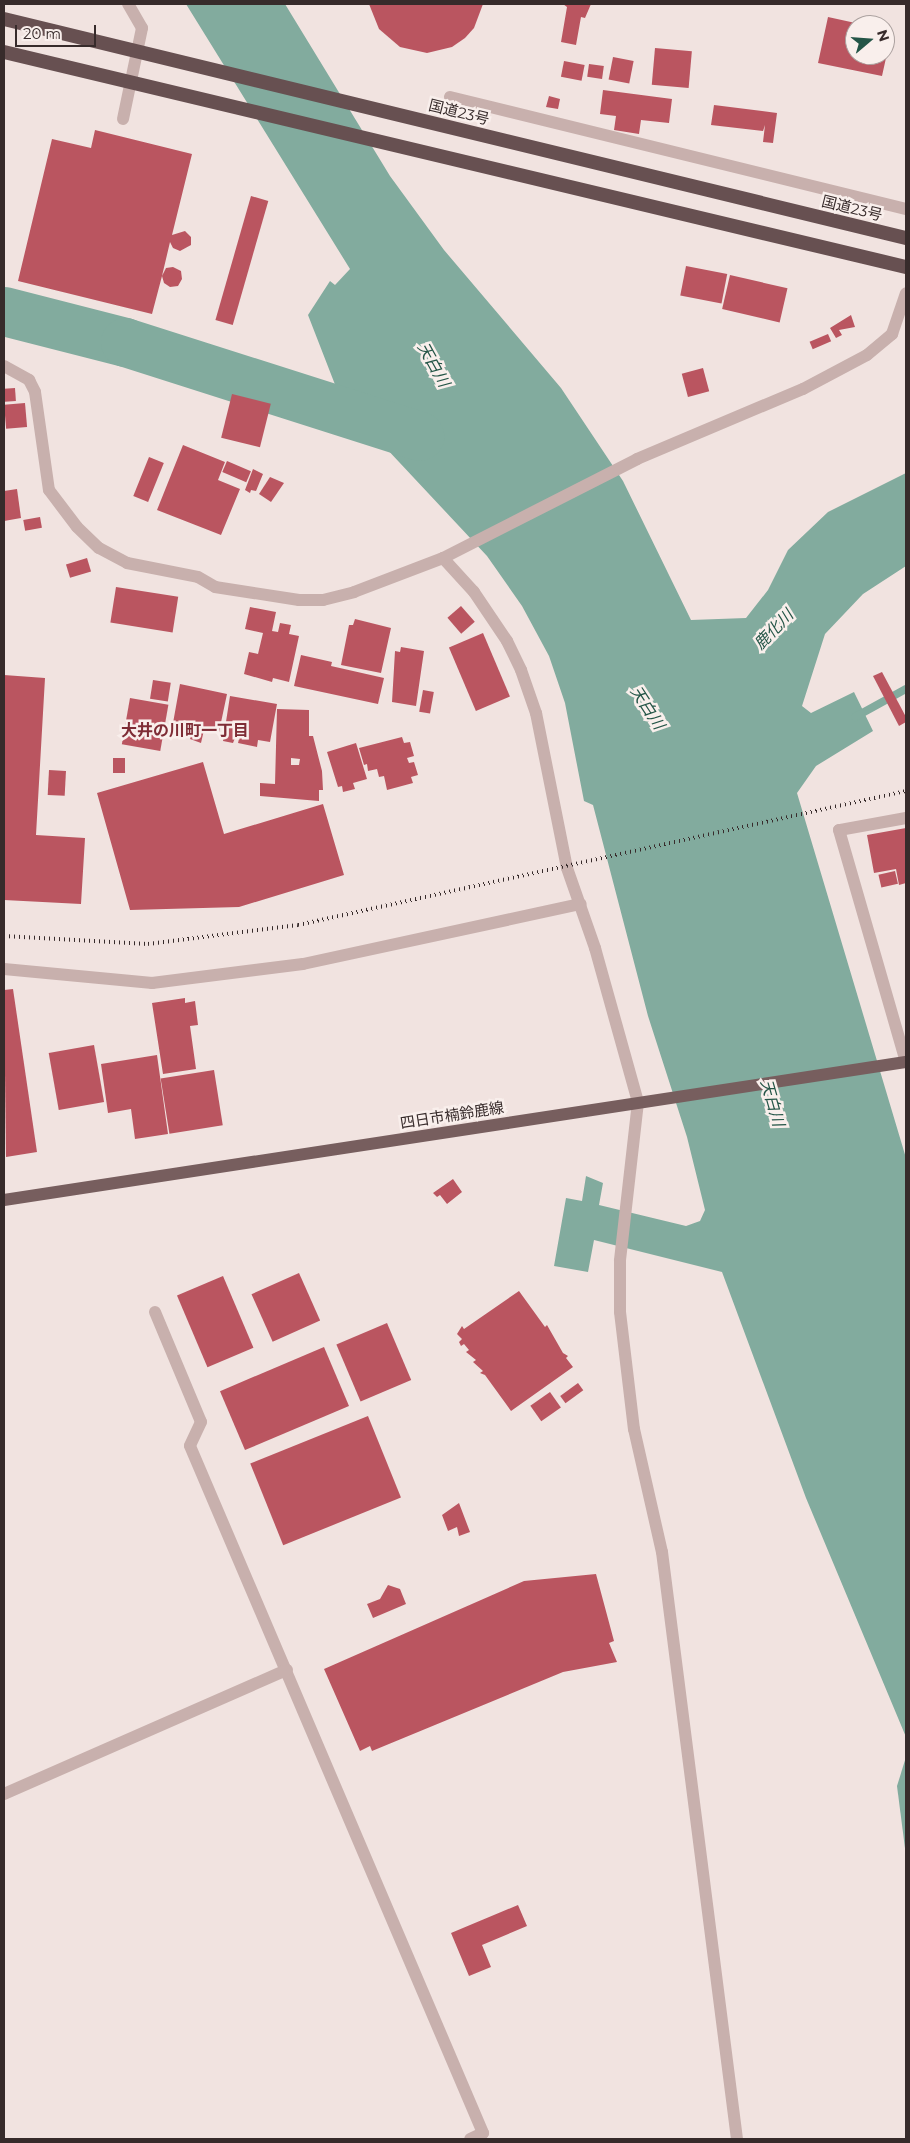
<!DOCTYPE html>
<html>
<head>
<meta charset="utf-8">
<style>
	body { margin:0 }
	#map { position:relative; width:910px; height:2143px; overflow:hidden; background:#f1e3e0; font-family:Montserrat,"Noto Sans JP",sans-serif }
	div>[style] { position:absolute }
	.water>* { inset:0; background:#82ab9e }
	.stream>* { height:8px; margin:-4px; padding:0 4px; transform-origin:4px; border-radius:4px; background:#82ab9e }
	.river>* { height:49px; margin:-24.5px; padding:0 24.5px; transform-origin:24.5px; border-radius:24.5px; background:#82ab9e }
	.building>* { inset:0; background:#ba5560; transform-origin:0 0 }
	.service>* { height:12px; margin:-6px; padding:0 6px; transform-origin:6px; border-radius:6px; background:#c8b0ad }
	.minor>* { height:12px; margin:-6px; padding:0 6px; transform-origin:6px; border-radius:6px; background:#c8b0ad }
	.primary>* { height:12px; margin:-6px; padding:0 6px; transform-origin:6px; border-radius:6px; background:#775e5e }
	.rail>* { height:4px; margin-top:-2px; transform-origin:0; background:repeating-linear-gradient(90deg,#372b2b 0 1px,transparent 0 5px) }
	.trunk-bridge>* { height:14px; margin:-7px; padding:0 7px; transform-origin:7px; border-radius:7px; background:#675051 }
	span { translate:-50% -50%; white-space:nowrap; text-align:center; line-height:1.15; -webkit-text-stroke:5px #f9efec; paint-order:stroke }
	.street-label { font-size:15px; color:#372b2b }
	.water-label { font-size:16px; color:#245547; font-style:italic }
	.neighbourhood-label { font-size:16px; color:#7e2c35; font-weight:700 }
	.frame { position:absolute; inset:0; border:5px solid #372b2b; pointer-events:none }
	.north { position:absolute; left:845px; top:15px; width:50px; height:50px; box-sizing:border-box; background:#f9efec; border:1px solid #aba19f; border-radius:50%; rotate:72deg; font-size:14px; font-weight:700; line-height:20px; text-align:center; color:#372b2b }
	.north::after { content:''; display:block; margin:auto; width:18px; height:22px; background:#245547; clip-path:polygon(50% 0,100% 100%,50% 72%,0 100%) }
	.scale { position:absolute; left:15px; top:25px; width:81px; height:22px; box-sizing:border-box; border:2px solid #372b2b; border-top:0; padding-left:6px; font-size:15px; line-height:18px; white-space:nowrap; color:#372b2b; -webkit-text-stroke:4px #f9efec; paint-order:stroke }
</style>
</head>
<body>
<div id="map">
	<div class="water">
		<div style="clip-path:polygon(186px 4px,285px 4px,390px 176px,444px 250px,561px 388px,623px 481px,691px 620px,746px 618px,768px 590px,788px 550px,828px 512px,906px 473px,906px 566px,863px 594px,825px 634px,802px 706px,811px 713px,854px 692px,873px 731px,816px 766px,797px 793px,906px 1158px,906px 1737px,806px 1498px,722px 1272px,594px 1240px,588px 1272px,554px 1266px,566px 1198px,582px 1201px,586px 1176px,603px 1183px,599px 1205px,686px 1226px,700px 1221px,705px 1210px,687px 1137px,648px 1016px,593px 805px,584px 801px,565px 703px,549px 656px,522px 606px,487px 556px,341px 400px,308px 315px,330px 281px,335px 285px,350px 269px)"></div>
		<div style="clip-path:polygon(906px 1757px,906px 1856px,897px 1786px)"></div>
	</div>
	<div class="stream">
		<div style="left:855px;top:717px;width:58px;rotate:-28.8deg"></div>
	</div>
	<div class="river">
		<div style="left:4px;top:311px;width:125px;rotate:14.4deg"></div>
		<div style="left:125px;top:342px;width:309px;rotate:17.7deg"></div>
	</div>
	<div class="building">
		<div style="clip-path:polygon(369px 4px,483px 4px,474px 28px,465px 38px,452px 47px,427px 53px,400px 47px,379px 29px)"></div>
		<div style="clip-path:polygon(563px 4px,591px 4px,585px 18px,581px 17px,576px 45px,561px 42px,567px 7px)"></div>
		<div style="clip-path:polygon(828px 17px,860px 24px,855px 25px,855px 55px,885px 55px,885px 29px,892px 31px,882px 76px,818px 63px)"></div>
		<div style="left:655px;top:48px;width:37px;height:37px;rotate:5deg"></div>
		<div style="left:613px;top:57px;width:21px;height:23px;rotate:11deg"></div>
		<div style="left:564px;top:61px;width:21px;height:16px;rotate:11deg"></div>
		<div style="left:589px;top:64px;width:15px;height:13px;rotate:8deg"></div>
		<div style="clip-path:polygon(603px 90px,672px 99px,669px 123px,641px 120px,639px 134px,614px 130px,616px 116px,600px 114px)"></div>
		<div style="clip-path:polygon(549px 96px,560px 99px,558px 109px,546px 107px)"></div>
		<div style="clip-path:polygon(714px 105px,777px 113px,773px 143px,763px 142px,765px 125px,763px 131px,711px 125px)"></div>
		<div style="clip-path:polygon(95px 130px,192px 154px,172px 235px,185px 231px,191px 237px,191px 245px,180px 251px,173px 248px,170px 242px,162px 276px,166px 268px,173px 267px,181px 271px,182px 279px,178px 286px,170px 287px,164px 283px,162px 276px,152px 314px,18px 281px,52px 139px,91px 148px)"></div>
		<div style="left:251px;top:196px;width:18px;height:129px;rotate:16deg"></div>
		<div style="left:686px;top:266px;width:42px;height:30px;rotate:11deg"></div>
		<div style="left:730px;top:275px;width:59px;height:35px;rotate:13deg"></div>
		<div style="clip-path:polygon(851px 315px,855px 327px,839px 330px,842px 335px,836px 338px,830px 328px)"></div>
		<div style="left:828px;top:334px;width:8px;height:20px;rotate:67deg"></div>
		<div style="left:703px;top:368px;width:24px;height:22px;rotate:75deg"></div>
		<div style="left:15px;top:388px;width:13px;height:11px;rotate:86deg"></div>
		<div style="left:232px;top:394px;width:40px;height:45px;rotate:14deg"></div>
		<div style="left:25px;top:403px;width:24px;height:21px;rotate:85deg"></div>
		<div style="clip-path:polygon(183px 445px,225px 462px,218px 480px,240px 489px,221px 535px,157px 510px)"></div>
		<div style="left:149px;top:457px;width:16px;height:42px;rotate:22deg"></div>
		<div style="left:227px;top:461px;width:26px;height:12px;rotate:23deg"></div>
		<div style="clip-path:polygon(253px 469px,263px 474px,256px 491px,251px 490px,250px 493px,245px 490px)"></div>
		<div style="clip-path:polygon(270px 477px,284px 483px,271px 502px,259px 494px)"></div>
		<div style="clip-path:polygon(17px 489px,21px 518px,4px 521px,4px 491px)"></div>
		<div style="left:40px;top:517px;width:11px;height:17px;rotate:80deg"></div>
		<div style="left:87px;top:558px;width:14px;height:22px;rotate:73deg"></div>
		<div style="left:116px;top:587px;width:63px;height:36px;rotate:9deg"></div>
		<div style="left:461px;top:606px;width:21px;height:18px;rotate:49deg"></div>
		<div style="clip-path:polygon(250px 607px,276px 612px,272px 631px,278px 632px,280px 623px,291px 625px,289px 634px,299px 636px,289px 682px,273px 678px,272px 682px,244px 674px,249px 652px,258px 654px,263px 633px,245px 629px)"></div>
		<div style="clip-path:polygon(355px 619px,391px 628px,381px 673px,341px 665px,349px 625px,353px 625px)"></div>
		<div style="left:483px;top:633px;width:69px;height:37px;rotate:67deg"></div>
		<div style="clip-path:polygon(401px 647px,424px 651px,416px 706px,392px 702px,395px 651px,400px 652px)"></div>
		<div style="clip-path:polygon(301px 655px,332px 662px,331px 666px,384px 678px,378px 704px,294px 686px)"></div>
		<div style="clip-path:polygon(882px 672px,906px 717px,906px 722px,899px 726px,873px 676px)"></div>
		<div style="clip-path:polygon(4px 675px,45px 678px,36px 835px,85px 838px,81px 904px,4px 900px)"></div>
		<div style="left:153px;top:680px;width:18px;height:19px;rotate:9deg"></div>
		<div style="clip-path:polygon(180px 684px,227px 694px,219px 732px,204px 730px,201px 743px,190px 739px,192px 727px,173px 723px)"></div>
		<div style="left:423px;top:690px;width:11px;height:22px;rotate:10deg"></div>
		<div style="clip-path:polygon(230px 696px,277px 704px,270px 742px,258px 740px,257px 747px,238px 743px,239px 739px,235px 738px,233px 743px,223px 741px)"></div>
		<div style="left:130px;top:698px;width:39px;height:47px;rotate:10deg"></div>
		<div style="clip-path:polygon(evenodd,277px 709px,309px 710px,309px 736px,313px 736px,322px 771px,323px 790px,319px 790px,319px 801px,260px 796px,260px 783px,275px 784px,277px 709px,291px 758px,300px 759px,299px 765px,291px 765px,291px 758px)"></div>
		<div style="clip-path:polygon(402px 737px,404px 743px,410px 742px,414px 756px,407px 758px,409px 763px,414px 762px,418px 775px,411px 777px,413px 783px,387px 790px,384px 776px,379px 777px,377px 769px,368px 771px,367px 764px,364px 765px,359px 748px)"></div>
		<div style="clip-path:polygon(356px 743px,367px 779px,353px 783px,355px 789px,343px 792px,342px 786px,338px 787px,327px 752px)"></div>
		<div style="left:113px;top:758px;width:12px;height:15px"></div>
		<div style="clip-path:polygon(203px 762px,224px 834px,323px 804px,344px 875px,239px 907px,130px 910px,97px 793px)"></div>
		<div style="left:49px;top:770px;width:17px;height:25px;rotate:3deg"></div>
		<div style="clip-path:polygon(906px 828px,906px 883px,899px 885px,896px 869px,874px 873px,867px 835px)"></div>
		<div style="left:895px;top:871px;width:13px;height:17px;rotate:77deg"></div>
		<div style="clip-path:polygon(13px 989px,37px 1152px,6px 1157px,4px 990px)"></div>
		<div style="clip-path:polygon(185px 998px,185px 1003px,195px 1001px,198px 1025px,190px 1026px,196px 1069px,163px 1074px,152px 1003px)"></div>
		<div style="left:94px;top:1045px;width:58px;height:46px;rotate:80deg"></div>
		<div style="clip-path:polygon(157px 1055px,168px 1134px,135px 1139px,131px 1109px,108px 1113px,101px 1064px)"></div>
		<div style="left:214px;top:1070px;width:56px;height:54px;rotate:81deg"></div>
		<div style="clip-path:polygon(453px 1179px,462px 1192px,447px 1204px,440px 1195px,437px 1197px,433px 1193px)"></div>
		<div style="left:299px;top:1273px;width:52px;height:52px;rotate:66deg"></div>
		<div style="left:223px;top:1276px;width:78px;height:50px;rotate:67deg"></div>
		<div style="clip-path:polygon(519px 1291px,545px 1327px,547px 1325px,563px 1353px,568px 1356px,566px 1358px,573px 1367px,511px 1411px,485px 1375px,480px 1373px,483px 1371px,473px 1362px,476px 1360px,466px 1352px,469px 1350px,464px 1344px,461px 1346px,459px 1342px,462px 1339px,457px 1334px,462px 1326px,464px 1329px)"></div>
		<div style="left:387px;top:1323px;width:62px;height:55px;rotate:67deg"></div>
		<div style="left:324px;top:1347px;width:64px;height:113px;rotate:67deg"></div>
		<div style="left:578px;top:1383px;width:9px;height:22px;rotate:54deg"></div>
		<div style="left:550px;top:1392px;width:19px;height:24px;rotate:55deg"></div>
		<div style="left:368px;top:1416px;width:88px;height:127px;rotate:68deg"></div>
		<div style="clip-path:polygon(459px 1503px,470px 1532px,459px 1536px,457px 1527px,448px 1531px,442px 1515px)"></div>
		<div style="clip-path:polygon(596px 1574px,614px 1641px,609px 1643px,617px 1662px,563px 1672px,372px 1751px,370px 1746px,360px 1751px,324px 1669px,524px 1581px)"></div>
		<div style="clip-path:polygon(388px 1585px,400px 1589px,406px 1604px,373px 1618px,367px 1604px,380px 1599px)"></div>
		<div style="clip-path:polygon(518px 1905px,527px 1926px,482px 1945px,491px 1967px,469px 1976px,451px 1933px)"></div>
	</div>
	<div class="service">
		<div style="left:638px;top:1102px;width:160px;rotate:96.5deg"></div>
		<div style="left:620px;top:1261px;width:51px;rotate:90deg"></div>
		<div style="left:620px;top:1312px;width:118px;rotate:83.2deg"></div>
		<div style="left:634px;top:1429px;width:126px;rotate:77.2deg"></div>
		<div style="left:662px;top:1552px;width:592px;rotate:82.72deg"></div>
		<div style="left:155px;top:1312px;width:119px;rotate:67.3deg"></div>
		<div style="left:201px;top:1422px;width:26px;rotate:115deg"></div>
		<div style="left:190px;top:1446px;width:747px;rotate:66.9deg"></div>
		<div style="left:483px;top:2133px;width:14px;rotate:155deg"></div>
		<div style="left:4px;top:1794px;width:309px;rotate:-23.7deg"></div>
	</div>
	<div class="minor">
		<div style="left:450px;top:97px;width:470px;rotate:13.8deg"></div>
		<div style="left:123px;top:119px;width:93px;rotate:-78.2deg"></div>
		<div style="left:142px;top:28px;width:28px;rotate:-120deg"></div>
		<div style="left:4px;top:366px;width:29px;rotate:29deg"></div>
		<div style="left:29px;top:380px;width:13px;rotate:63deg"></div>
		<div style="left:35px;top:392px;width:99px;rotate:81.9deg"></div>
		<div style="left:49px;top:490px;width:46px;rotate:52.9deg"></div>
		<div style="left:77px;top:527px;width:30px;rotate:44deg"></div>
		<div style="left:99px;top:548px;width:32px;rotate:28deg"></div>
		<div style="left:127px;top:563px;width:72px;rotate:11.2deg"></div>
		<div style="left:198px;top:577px;width:20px;rotate:30deg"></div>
		<div style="left:215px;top:587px;width:85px;rotate:8.8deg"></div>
		<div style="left:299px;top:600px;width:24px"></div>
		<div style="left:323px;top:600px;width:32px;rotate:-14deg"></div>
		<div style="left:354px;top:592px;width:95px;rotate:-20.9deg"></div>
		<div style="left:443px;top:558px;width:218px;rotate:-27deg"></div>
		<div style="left:637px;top:459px;width:180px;rotate:-22.9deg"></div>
		<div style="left:803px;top:389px;width:72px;rotate:-28deg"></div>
		<div style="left:867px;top:355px;width:33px;rotate:-40deg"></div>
		<div style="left:892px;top:334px;width:43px;rotate:-71.1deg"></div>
		<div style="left:443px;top:558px;width:46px;rotate:47.6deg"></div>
		<div style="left:474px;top:592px;width:59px;rotate:56deg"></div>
		<div style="left:507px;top:641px;width:32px;rotate:64deg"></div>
		<div style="left:521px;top:670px;width:46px;rotate:70.8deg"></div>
		<div style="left:536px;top:713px;width:158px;rotate:78.7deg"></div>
		<div style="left:567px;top:868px;width:85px;rotate:70.7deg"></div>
		<div style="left:595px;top:948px;width:160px;rotate:74.4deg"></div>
		<div style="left:906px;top:818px;width:68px;rotate:169.8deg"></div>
		<div style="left:839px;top:830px;width:241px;rotate:73.9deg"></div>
		<div style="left:4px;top:969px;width:149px;rotate:5.4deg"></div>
		<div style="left:152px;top:983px;width:152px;rotate:-7.2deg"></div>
		<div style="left:303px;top:964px;width:284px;rotate:-12.2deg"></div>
	</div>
	<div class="primary">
		<div style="left:4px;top:1200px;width:912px;rotate:-8.7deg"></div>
	</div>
	<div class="rail">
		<div style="left:4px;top:936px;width:144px;rotate:3.2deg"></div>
		<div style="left:148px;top:944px;width:151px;rotate:-7.2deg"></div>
		<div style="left:298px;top:925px;width:623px;rotate:-12.43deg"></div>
	</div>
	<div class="trunk-bridge">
		<div style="left:4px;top:19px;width:928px;rotate:13.65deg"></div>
		<div style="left:4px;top:52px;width:927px;rotate:13.41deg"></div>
	</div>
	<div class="street-label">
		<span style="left:459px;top:112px;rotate:14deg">国道23号</span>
		<span style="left:852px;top:208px;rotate:14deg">国道23号</span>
		<span style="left:452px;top:1115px;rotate:-9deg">四日市楠鈴鹿線</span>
	</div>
	<div class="water-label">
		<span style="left:433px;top:365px;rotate:61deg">天白川</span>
		<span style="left:774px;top:630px;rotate:-46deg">鹿化川</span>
		<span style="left:647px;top:708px;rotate:57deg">天白川</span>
		<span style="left:772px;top:1103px;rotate:74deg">天白川</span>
	</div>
	<div class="neighbourhood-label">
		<span style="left:185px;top:731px">大井の川町一丁目</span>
	</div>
	<div class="frame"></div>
	<div class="north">N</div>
	<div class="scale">20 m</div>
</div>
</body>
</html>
